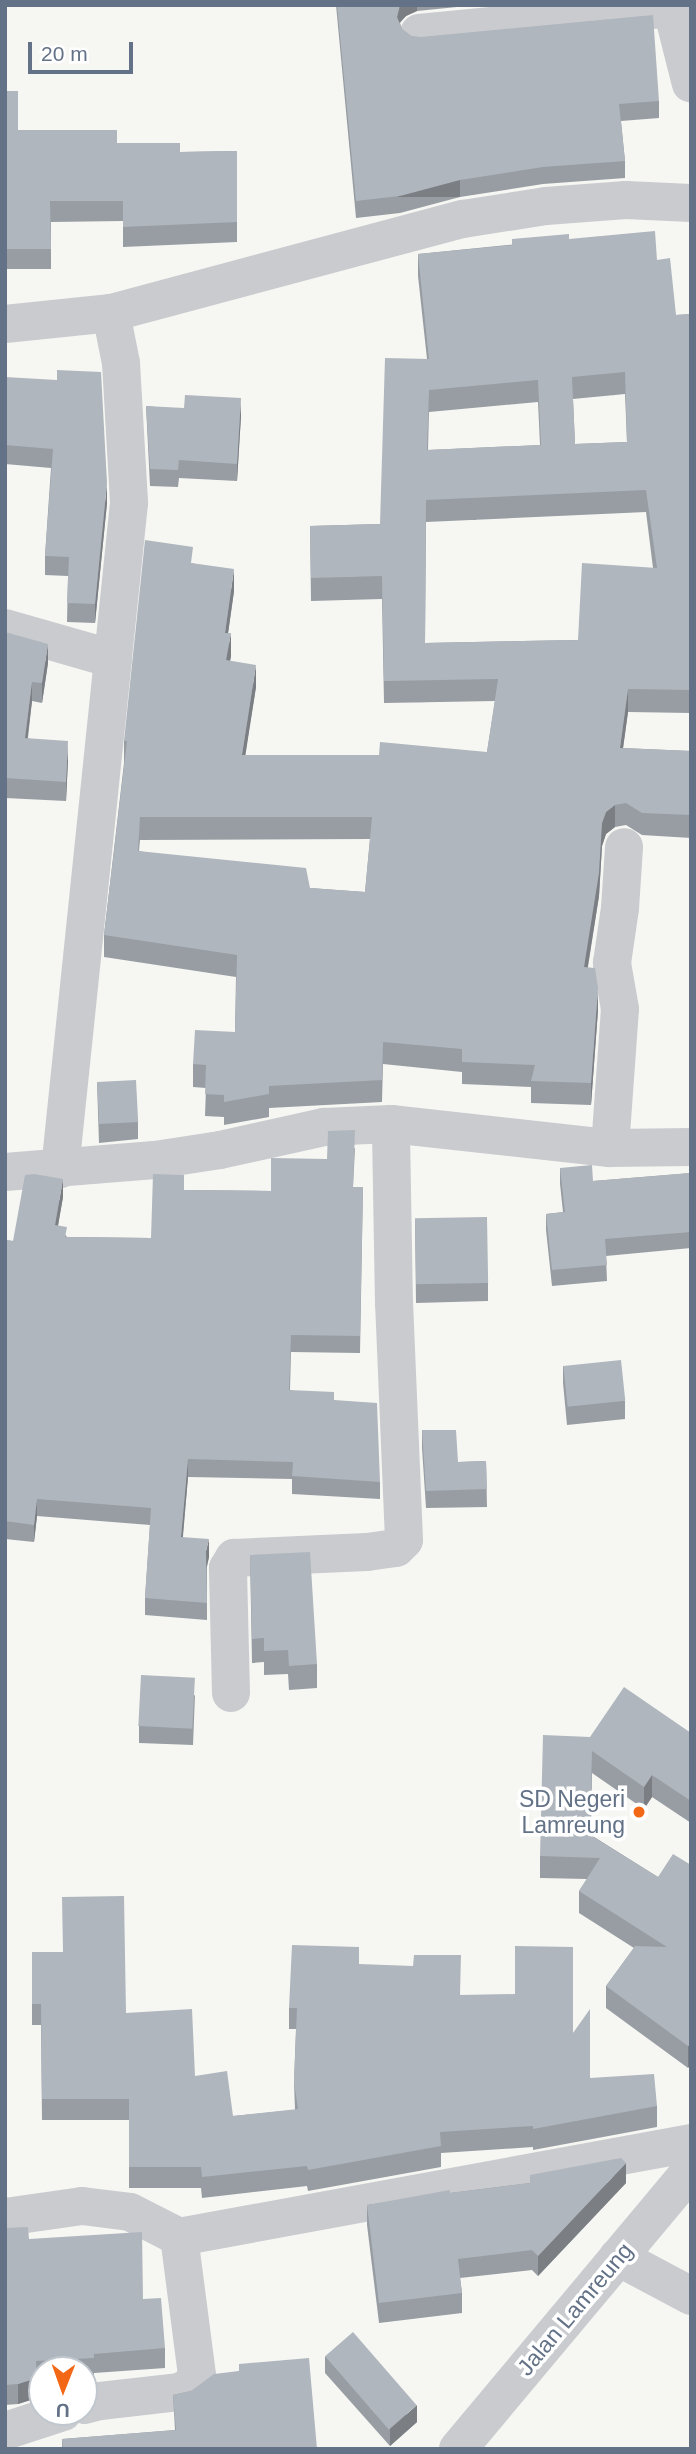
<!DOCTYPE html>
<html>
<head>
<meta charset="utf-8">
<style>
	body { margin:0 }
	#map { position:relative; width:696px; height:2454px; overflow:hidden; background:#f6f7f3; font-family:Arial,sans-serif }
	div>[style] { position:absolute }
	.minor>* { height:38px; margin:-19px; padding:0 19px; transform-origin:19px; border-radius:19px; background:#c9cbcf }
	.wall>* { inset:0; background:#979da3 }
	.shaded-wall>* { inset:0; background:#7b7f84; transform-origin:0 0 }
	.building>* { inset:0; background:#b0b6bd; transform-origin:0 0 }
	.dots>* { width:19px; height:19px; translate:-50% -50%; box-sizing:border-box; border:4px solid #fff; border-radius:50% }
	span { translate:-50% -50%; white-space:nowrap; text-align:center; line-height:1.15; -webkit-text-stroke:7px #fff; paint-order:stroke }
	.poi-label { font-size:23px; color:#637287 }
	.right { translate:-100% -50%; text-align:right }
	.street-label { font-size:23px; color:#637287 }
	.frame { position:absolute; inset:0; border:7px solid #637287; pointer-events:none }
	.north { position:absolute; left:28px; top:2356px; width:70px; height:70px; box-sizing:border-box; background:#fff; border:2px solid #c1c7cf; border-radius:50%; rotate:181deg; font-size:19px; font-weight:700; line-height:28px; text-align:center; color:#637287 }
	.north::after { content:''; display:block; margin:auto; width:24px; height:32px; background:#f36816; clip-path:polygon(50% 0,100% 100%,50% 72%,0 100%) }
	.scale { position:absolute; left:28px; top:42px; width:105px; height:32px; box-sizing:border-box; border:4px solid #637287; border-top:0; padding-left:9px; font-size:21px; line-height:24px; white-space:nowrap; color:#637287; -webkit-text-stroke:5px #fff; paint-order:stroke }
</style>
</head>
<body>
<div id="map">
	<div class="minor">
		<div style="left:671px;top:5px;width:81px;rotate:75.8deg"></div>
		<div style="left:419px;top:33px;width:254px;rotate:-5.6deg"></div>
		<div style="left:111px;top:313px;width:51px;rotate:78.7deg"></div>
		<div style="left:121px;top:363px;width:140px;rotate:86.7deg"></div>
		<div style="left:129px;top:503px;width:157px;rotate:95.9deg"></div>
		<div style="left:5px;top:324px;width:107px;rotate:-5.9deg"></div>
		<div style="left:111px;top:313px;width:364px;rotate:-15deg"></div>
		<div style="left:463px;top:219px;width:84px;rotate:-8.9deg"></div>
		<div style="left:546px;top:206px;width:80px;rotate:-4.3deg"></div>
		<div style="left:626px;top:200px;width:65px;rotate:2.6deg"></div>
		<div style="left:5px;top:628px;width:112px;rotate:16deg"></div>
		<div style="left:113px;top:659px;width:513px;rotate:95.93deg"></div>
		<div style="left:610px;top:1148px;width:139px;rotate:-85.9deg"></div>
		<div style="left:620px;top:1009px;width:47px;rotate:-99.9deg"></div>
		<div style="left:612px;top:963px;width:56px;rotate:-81.7deg"></div>
		<div style="left:620px;top:908px;width:61px;rotate:-86.2deg"></div>
		<div style="left:5px;top:1172px;width:150px;rotate:-4.6deg"></div>
		<div style="left:155px;top:1160px;width:66px;rotate:-8.7deg"></div>
		<div style="left:220px;top:1150px;width:107px;rotate:-12.5deg"></div>
		<div style="left:324px;top:1127px;width:67px;rotate:-2.6deg"></div>
		<div style="left:391px;top:1124px;width:220px;rotate:6.3deg"></div>
		<div style="left:610px;top:1148px;width:81px;rotate:-0.7deg"></div>
		<div style="left:231px;top:1693px;width:125px;rotate:-91.4deg"></div>
		<div style="left:228px;top:1568px;width:12px;rotate:-59deg"></div>
		<div style="left:234px;top:1558px;width:133px;rotate:-2.6deg"></div>
		<div style="left:367px;top:1552px;width:29px;rotate:-8deg"></div>
		<div style="left:396px;top:1548px;width:11px;rotate:-45deg"></div>
		<div style="left:404px;top:1540px;width:236px;rotate:-92.4deg"></div>
		<div style="left:394px;top:1304px;width:180px;rotate:-91deg"></div>
		<div style="left:5px;top:2217px;width:78px;rotate:-8.1deg"></div>
		<div style="left:82px;top:2206px;width:48px;rotate:7.1deg"></div>
		<div style="left:130px;top:2212px;width:55px;rotate:27deg"></div>
		<div style="left:179px;top:2237px;width:521px;rotate:-10.4deg"></div>
		<div style="left:618px;top:2257px;width:83px;rotate:28.1deg"></div>
		<div style="left:84px;top:2405px;width:16px;rotate:-14deg"></div>
		<div style="left:100px;top:2401px;width:81px;rotate:-6.4deg"></div>
		<div style="left:180px;top:2392px;width:17px;rotate:-31deg"></div>
		<div style="left:195px;top:2383px;width:8px;rotate:-76deg"></div>
		<div style="left:197px;top:2375px;width:139px;rotate:-97.4deg"></div>
		<div style="left:8px;top:2430px;width:58px;rotate:-18.1deg"></div>
		<div style="left:458px;top:2449px;width:363px;rotate:-50.1deg"></div>
	</div>
	<div class="wall">
		<div style="clip-path:polygon(336px 5px,477px 5px,417px 11px,406px 16px,400px 23px,402px 29px,411px 36px,659px 101px,659px 118px,621px 121px,625px 161px,625px 178px,543px 184px,460px 197px,400px 213px,356px 218px)"></div>
		<div style="clip-path:polygon(5px 91px,18px 130px,180px 152px,237px 151px,237px 242px,123px 247px,123px 221px,51px 222px,51px 269px,5px 269px)"></div>
		<div style="clip-path:polygon(evenodd,569px 239px,657px 260px,676px 315px,691px 314px,691px 713px,628px 712px,623px 748px,691px 751px,691px 838px,642px 835px,626px 825px,615px 827px,606px 834px,602px 846px,599px 896px,588px 967px,598px 1010px,591px 1105px,531px 1103px,531px 1087px,462px 1084px,462px 1072px,383px 1064px,382px 1102px,269px 1108px,269px 1117px,224px 1125px,224px 1117px,205px 1116px,206px 1088px,193px 1087px,193px 1064px,235px 1032px,236px 977px,104px 957px,104px 935px,124px 763px,124px 741px,193px 563px,234px 591px,228px 633px,231px 656px,230px 661px,256px 687px,245px 755px,379px 755px,487px 752px,495px 701px,384px 703px,382px 599px,311px 601px,310px 526px,380px 524px,427px 359px,418px 276px,418px 254px,569px 239px,625px 394px,627px 442px,575px 444px,573px 399px,625px 394px,569px 239px,538px 402px,540px 445px,428px 450px,429px 412px,538px 402px,569px 239px,646px 512px,653px 568px,578px 640px,425px 643px,426px 522px,646px 512px,569px 239px,370px 839px,365px 892px,310px 888px,139px 851px,140px 840px,370px 839px)"></div>
		<div style="clip-path:polygon(5px 377px,107px 503px,95px 623px,67px 622px,68px 576px,45px 575px,45px 556px,51px 468px,5px 464px)"></div>
		<div style="clip-path:polygon(146px 406px,241px 416px,237px 481px,179px 478px,178px 487px,150px 486px)"></div>
		<div style="clip-path:polygon(5px 632px,48px 663px,42px 703px,32px 701px,28px 738px,68px 760px,66px 801px,5px 798px)"></div>
		<div style="clip-path:polygon(97px 1082px,138px 1122px,138px 1139px,99px 1143px)"></div>
		<div style="clip-path:polygon(355px 1148px,353px 1187px,363px 1187px,360px 1353px,291px 1352px,290px 1390px,334px 1400px,380px 1482px,380px 1499px,292px 1494px,292px 1479px,188px 1477px,183px 1537px,209px 1557px,207px 1567px,207px 1620px,145px 1615px,145px 1598px,150px 1525px,37px 1516px,34px 1542px,5px 1539px,5px 1240px,13px 1241px,63px 1197px,58px 1225px,67px 1237px,151px 1238px,184px 1190px,271px 1191px,327px 1159px)"></div>
		<div style="clip-path:polygon(560px 1168px,593px 1181px,691px 1173px,691px 1248px,606px 1256px,607px 1281px,552px 1286px,546px 1230px,546px 1214px,563px 1212px,560px 1184px)"></div>
		<div style="clip-path:polygon(415px 1219px,488px 1283px,488px 1301px,416px 1303px)"></div>
		<div style="clip-path:polygon(563px 1366px,625px 1401px,625px 1419px,567px 1425px,563px 1383px)"></div>
		<div style="clip-path:polygon(422px 1430px,458px 1462px,486px 1461px,487px 1507px,426px 1508px,422px 1448px)"></div>
		<div style="clip-path:polygon(250px 1555px,317px 1664px,317px 1688px,289px 1690px,288px 1674px,264px 1675px,264px 1662px,252px 1663px)"></div>
		<div style="clip-path:polygon(195px 1695px,193px 1745px,139px 1743px,139px 1726px)"></div>
		<div style="clip-path:polygon(691px 1733px,691px 1823px,652px 1797px,644px 1809px,592px 1773px,591px 1835px,658px 1877px,691px 1865px,688px 2068px,606px 2008px,606px 1986px,634px 1948px,579px 1913px,579px 1891px,587px 1879px,540px 1878px,540px 1856px,590px 1737px)"></div>
		<div style="clip-path:polygon(32px 1952px,126px 2013px,195px 2076px,233px 2116px,295px 2110px,294px 2082px,296px 2029px,289px 2029px,289px 2008px,359px 1964px,461px 1995px,573px 2032px,590px 2078px,657px 2106px,657px 2127px,533px 2150px,533px 2147px,441px 2153px,441px 2167px,308px 2191px,307px 2186px,202px 2198px,201px 2188px,129px 2188px,129px 2120px,42px 2120px,41px 2025px,32px 2025px)"></div>
		<div style="clip-path:polygon(530px 2183px,626px 2183px,538px 2276px,532px 2270px,460px 2278px,462px 2293px,462px 2313px,379px 2323px,367px 2225px,367px 2205px,450px 2193px)"></div>
		<div style="clip-path:polygon(5px 2228px,29px 2239px,143px 2299px,165px 2348px,165px 2368px,94px 2373px,94px 2378px,84px 2378px,84px 2370px,42px 2370px,42px 2381px,37px 2381px,37px 2398px,18px 2404px,5px 2405px)"></div>
		<div style="clip-path:polygon(325px 2356px,417px 2422px,390px 2446px,325px 2373px)"></div>
		<div style="clip-path:polygon(239px 2364px,317px 2449px,62px 2449px,62px 2439px,175px 2430px,173px 2395px,191px 2391px,239px 2371px)"></div>
	</div>
	<div class="shaded-wall">
		<div style="clip-path:polygon(400px 5px,417px 5px,417px 11px,406px 16px,399px 23px,397px 17px)"></div>
		<div style="left:460px;top:180px;width:17px;height:62px;rotate:90deg"></div>
		<div style="clip-path:polygon(241px 398px,241px 416px,237px 481px,237px 464px)"></div>
		<div style="clip-path:polygon(107px 483px,107px 503px,95px 623px,95px 604px)"></div>
		<div style="clip-path:polygon(234px 569px,234px 591px,225px 655px,225px 633px)"></div>
		<div style="clip-path:polygon(231px 633px,231px 656px,226px 683px,226px 660px)"></div>
		<div style="clip-path:polygon(48px 644px,48px 663px,42px 703px,42px 683px)"></div>
		<div style="clip-path:polygon(256px 665px,256px 687px,242px 777px,242px 755px)"></div>
		<div style="clip-path:polygon(32px 682px,32px 701px,25px 757px,25px 738px)"></div>
		<div style="clip-path:polygon(628px 689px,628px 712px,620px 770px,620px 748px)"></div>
		<div style="clip-path:polygon(68px 741px,68px 760px,66px 801px,66px 782px)"></div>
		<div style="clip-path:polygon(615px 805px,615px 827px,606px 834px,602px 846px,599px 896px,584px 989px,584px 967px,602px 823px,606px 812px)"></div>
		<div style="clip-path:polygon(598px 988px,598px 1010px,591px 1105px,591px 1083px)"></div>
		<div style="clip-path:polygon(63px 1179px,63px 1197px,55px 1243px,55px 1225px)"></div>
		<div style="clip-path:polygon(188px 1459px,188px 1477px,181px 1555px,181px 1537px)"></div>
		<div style="clip-path:polygon(37px 1499px,37px 1516px,34px 1542px,34px 1525px)"></div>
		<div style="clip-path:polygon(209px 1539px,209px 1557px,206px 1569px,206px 1551px)"></div>
		<div style="clip-path:polygon(652px 1775px,652px 1797px,644px 1809px,644px 1787px)"></div>
		<div style="clip-path:polygon(691px 2043px,691px 2065px,688px 2068px,688px 2046px)"></div>
		<div style="clip-path:polygon(626px 2163px,626px 2183px,538px 2276px,538px 2256px)"></div>
		<div style="clip-path:polygon(37px 2378px,37px 2398px,18px 2404px,18px 2384px)"></div>
		<div style="clip-path:polygon(417px 2405px,417px 2422px,390px 2446px,390px 2429px)"></div>
	</div>
	<div class="building">
		<div style="clip-path:polygon(337px 5px,400px 5px,397px 17px,402px 29px,411px 36px,421px 37px,653px 15px,659px 101px,619px 104px,625px 161px,543px 167px,460px 180px,400px 196px,356px 201px)"></div>
		<div style="clip-path:polygon(5px 91px,18px 91px,18px 130px,117px 130px,117px 143px,180px 143px,180px 152px,237px 151px,237px 222px,123px 227px,123px 201px,50px 201px,51px 249px,5px 249px)"></div>
		<div style="clip-path:polygon(evenodd,655px 231px,657px 260px,670px 258px,676px 315px,691px 314px,691px 690px,628px 689px,620px 748px,691px 751px,691px 815px,642px 813px,626px 803px,615px 805px,606px 812px,602px 823px,599px 873px,584px 967px,595px 968px,598px 988px,591px 1083px,531px 1081px,535px 1065px,462px 1062px,462px 1049px,383px 1042px,382px 1080px,269px 1086px,269px 1094px,224px 1102px,224px 1095px,205px 1094px,206px 1065px,193px 1064px,195px 1030px,235px 1032px,237px 955px,104px 935px,127px 741px,124px 741px,145px 540px,193px 547px,191px 563px,234px 569px,225px 633px,231px 633px,226px 660px,256px 665px,242px 755px,379px 755px,380px 742px,487px 752px,498px 679px,384px 681px,382px 576px,311px 578px,310px 526px,380px 524px,385px 358px,429px 359px,418px 254px,512px 245px,512px 239px,569px 234px,569px 239px,655px 231px,625px 372px,627px 442px,575px 444px,572px 377px,625px 372px,655px 231px,538px 380px,541px 445px,427px 450px,429px 390px,538px 380px,655px 231px,646px 490px,657px 568px,582px 563px,578px 640px,425px 643px,426px 500px,646px 490px,655px 231px,140px 817px,372px 817px,365px 892px,310px 888px,306px 868px,138px 851px,140px 817px)"></div>
		<div style="clip-path:polygon(57px 370px,101px 372px,107px 483px,95px 604px,67px 603px,69px 557px,45px 556px,53px 449px,5px 445px,5px 377px,57px 380px)"></div>
		<div style="clip-path:polygon(185px 395px,241px 398px,237px 464px,179px 460px,178px 470px,150px 469px,146px 406px,184px 408px)"></div>
		<div style="clip-path:polygon(5px 632px,48px 644px,42px 683px,32px 682px,25px 738px,68px 741px,66px 782px,5px 778px)"></div>
		<div style="left:136px;top:1080px;width:42px;height:39px;rotate:87deg"></div>
		<div style="clip-path:polygon(355px 1130px,353px 1187px,363px 1187px,360px 1336px,291px 1335px,289px 1390px,334px 1392px,334px 1400px,377px 1403px,380px 1482px,292px 1476px,293px 1462px,188px 1459px,181px 1537px,209px 1539px,206px 1551px,207px 1603px,145px 1598px,151px 1508px,37px 1499px,34px 1525px,5px 1521px,5px 1240px,13px 1241px,25px 1175px,34px 1174px,63px 1179px,55px 1225px,67px 1227px,65px 1237px,151px 1238px,153px 1174px,184px 1175px,184px 1190px,271px 1191px,271px 1158px,327px 1159px,328px 1131px)"></div>
		<div style="clip-path:polygon(592px 1165px,593px 1181px,691px 1173px,691px 1232px,605px 1239px,607px 1265px,552px 1270px,546px 1214px,565px 1212px,560px 1168px)"></div>
		<div style="left:487px;top:1217px;width:66px;height:72px;rotate:89deg"></div>
		<div style="left:621px;top:1360px;width:41px;height:58px;rotate:84deg"></div>
		<div style="clip-path:polygon(422px 1430px,456px 1430px,458px 1462px,486px 1461px,487px 1489px,426px 1491px)"></div>
		<div style="clip-path:polygon(310px 1552px,317px 1664px,289px 1666px,288px 1650px,264px 1651px,264px 1638px,252px 1639px,250px 1555px)"></div>
		<div style="left:141px;top:1675px;width:54px;height:51px;rotate:3deg"></div>
		<div style="clip-path:polygon(624px 1687px,691px 1733px,691px 1801px,652px 1775px,644px 1787px,592px 1751px,590px 1835px,658px 1877px,673px 1854px,691px 1865px,691px 2043px,688px 2046px,606px 1986px,635px 1946px,667px 1947px,579px 1891px,600px 1858px,540px 1856px,543px 1735px,590px 1737px)"></div>
		<div style="clip-path:polygon(124px 1896px,126px 2013px,192px 2009px,195px 2076px,227px 2071px,233px 2116px,298px 2109px,294px 2082px,297px 2008px,289px 2008px,292px 1945px,359px 1947px,359px 1964px,413px 1966px,414px 1955px,461px 1955px,460px 1995px,515px 1994px,515px 1946px,573px 1947px,573px 2033px,590px 2009px,590px 2078px,654px 2074px,657px 2106px,533px 2129px,533px 2126px,440px 2132px,441px 2146px,308px 2170px,307px 2166px,202px 2177px,201px 2167px,129px 2167px,129px 2099px,42px 2099px,41px 2004px,32px 2004px,32px 1952px,63px 1952px,62px 1897px)"></div>
		<div style="clip-path:polygon(621px 2158px,626px 2163px,538px 2256px,532px 2250px,458px 2259px,462px 2293px,379px 2303px,367px 2205px,450px 2190px,450px 2193px,530px 2183px,530px 2175px)"></div>
		<div style="clip-path:polygon(28px 2227px,29px 2239px,142px 2232px,143px 2299px,161px 2298px,165px 2348px,94px 2354px,94px 2358px,36px 2361px,37px 2378px,18px 2384px,5px 2385px,5px 2228px)"></div>
		<div style="left:353px;top:2332px;width:97px;height:37px;rotate:49deg"></div>
		<div style="clip-path:polygon(309px 2358px,317px 2449px,63px 2449px,62px 2439px,176px 2430px,173px 2395px,191px 2391px,214px 2374px,239px 2371px,239px 2364px)"></div>
	</div>
	<div class="dots">
		<div style="left:639px;top:1812px;background:#f36816"></div>
	</div>
	<div class="poi-label">
		<span class="right" style="left:625px;top:1812px">SD Negeri<br>Lamreung</span>
	</div>
	<div class="street-label">
		<span style="left:575px;top:2309px;rotate:-50deg">Jalan Lamreung</span>
	</div>
	<div class="frame"></div>
	<div class="north">U</div>
	<div class="scale">20 m</div>
</div>
</body>
</html>
